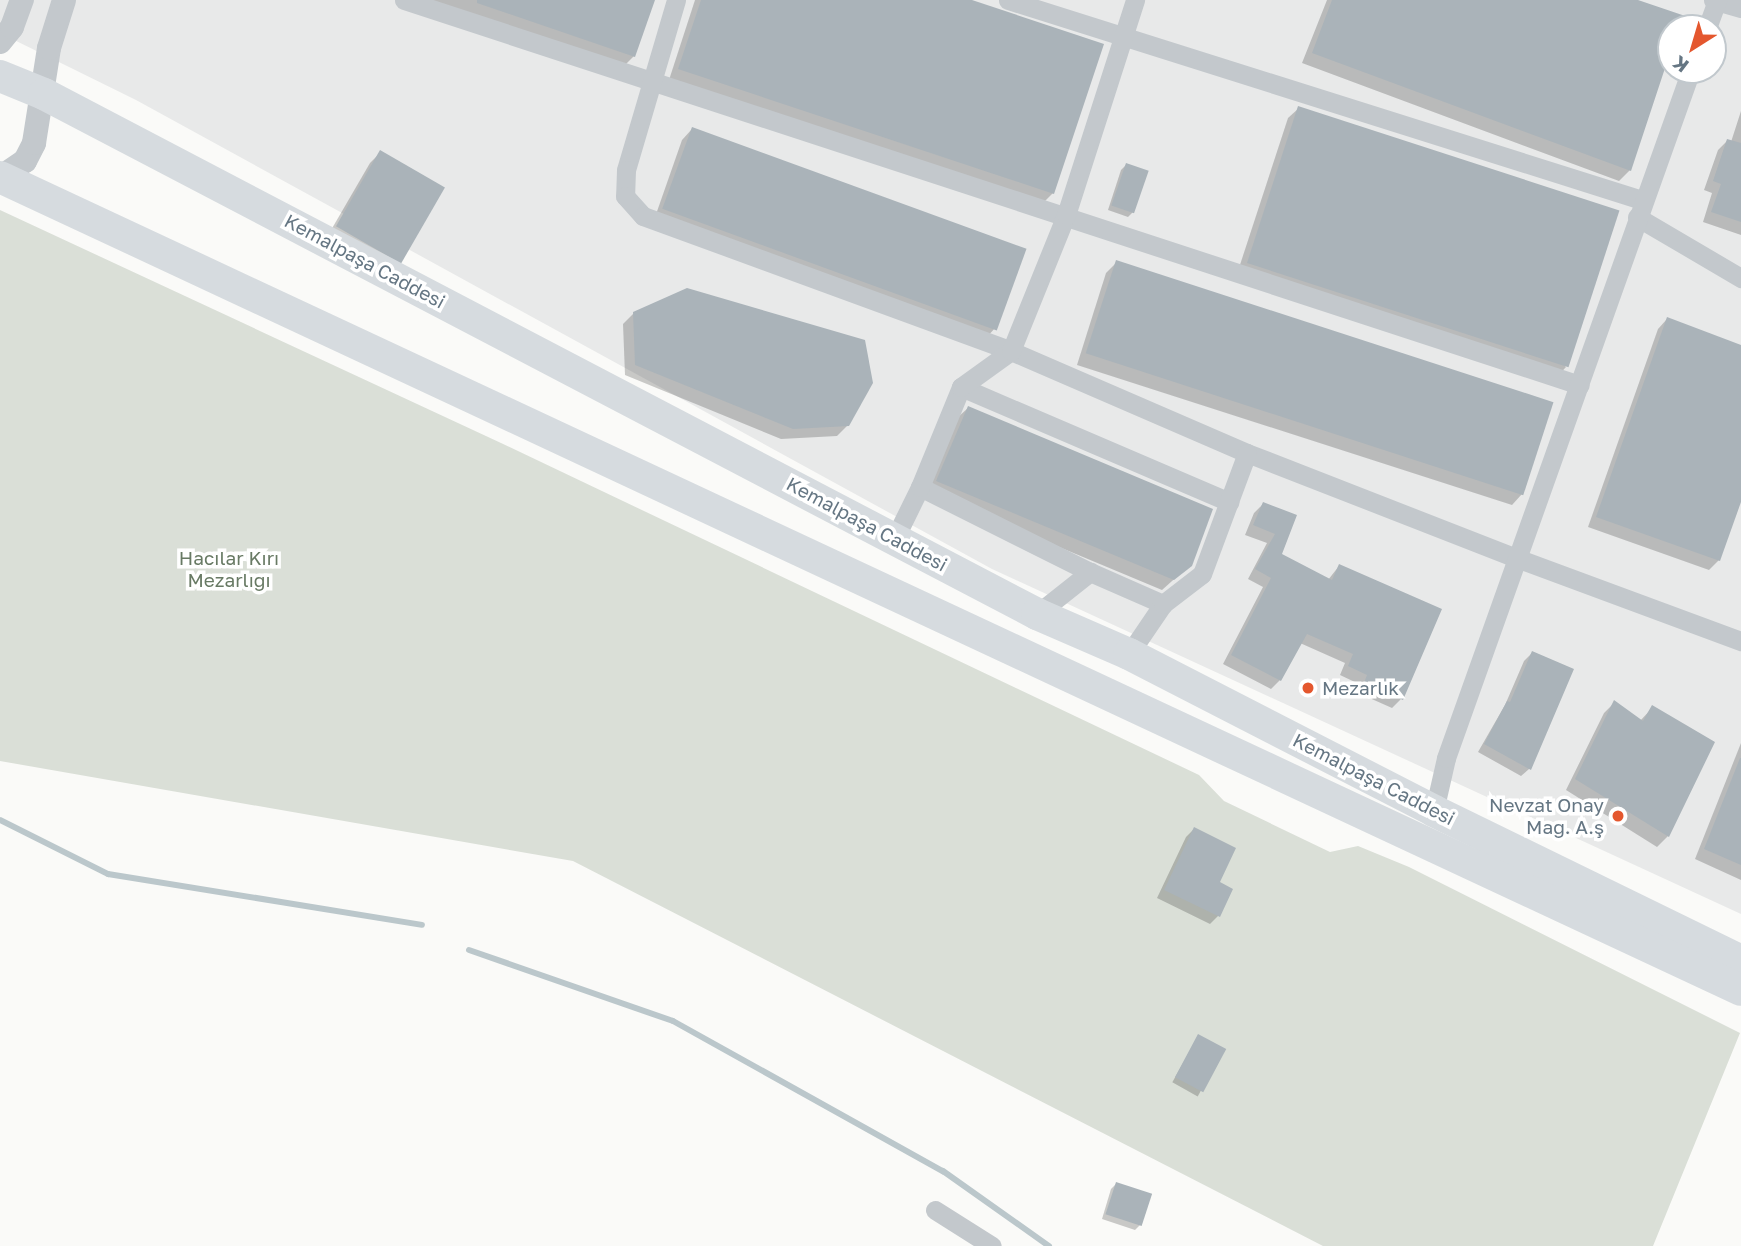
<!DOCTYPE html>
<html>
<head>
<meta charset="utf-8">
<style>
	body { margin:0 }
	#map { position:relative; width:1741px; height:1246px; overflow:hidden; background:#fafaf8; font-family:"Golos Text",sans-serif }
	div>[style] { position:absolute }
	.built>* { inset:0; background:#e8e9e9 }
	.green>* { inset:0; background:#dadfd7 }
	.shadow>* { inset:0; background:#0003; transform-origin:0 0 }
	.stream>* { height:6px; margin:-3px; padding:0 3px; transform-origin:3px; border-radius:3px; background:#bbc7cb }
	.building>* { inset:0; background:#aab3b9; transform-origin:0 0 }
	.minor>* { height:19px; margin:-9.5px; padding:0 9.5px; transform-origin:9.5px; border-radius:9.5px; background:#c3c8cc }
	.tertiary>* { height:24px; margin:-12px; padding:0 12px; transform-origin:12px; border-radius:12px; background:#c3c8cc }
	.primary>* { height:32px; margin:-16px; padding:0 16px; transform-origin:16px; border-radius:16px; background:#d6dbdf }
	.dots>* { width:19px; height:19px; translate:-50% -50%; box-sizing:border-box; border:4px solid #fff; border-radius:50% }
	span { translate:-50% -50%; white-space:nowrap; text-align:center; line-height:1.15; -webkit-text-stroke:7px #fff; paint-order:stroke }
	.street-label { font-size:19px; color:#657683 }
	.park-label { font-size:19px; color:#687a64 }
	.poi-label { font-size:19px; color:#657683 }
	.left { translate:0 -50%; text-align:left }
	.right { translate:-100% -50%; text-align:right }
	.north { position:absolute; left:1657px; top:14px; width:70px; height:70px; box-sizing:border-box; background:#fff; border:2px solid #c1c8cd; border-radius:50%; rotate:217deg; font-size:19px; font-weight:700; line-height:28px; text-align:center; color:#657683 }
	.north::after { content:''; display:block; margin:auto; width:24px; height:32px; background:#e4572e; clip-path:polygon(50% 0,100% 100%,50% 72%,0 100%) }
</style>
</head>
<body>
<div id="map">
	<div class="built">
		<div style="clip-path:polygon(evenodd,0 0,1741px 0,1741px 914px,992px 569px,136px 100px,0 33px,0 0,1671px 28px,1713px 28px,1713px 70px,1671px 70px,1671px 28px)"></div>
	</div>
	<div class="green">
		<div style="clip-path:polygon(0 210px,501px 443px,1199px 775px,1224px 801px,1330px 852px,1358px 846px,1409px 867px,1740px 1033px,1653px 1246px,1323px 1246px,573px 861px,0 761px)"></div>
	</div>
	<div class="shadow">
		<div style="clip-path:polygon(428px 0,653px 0,634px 56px,623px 67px)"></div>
		<div style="clip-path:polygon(695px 0,967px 0,1053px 193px,1042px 204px,669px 80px)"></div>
		<div style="clip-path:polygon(1327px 0,1633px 0,1677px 28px,1671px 28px,1671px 45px,1630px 170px,1619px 181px,1302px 63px)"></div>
		<div style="clip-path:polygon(1299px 108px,1566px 367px,1556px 378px,1237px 274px,1288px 118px)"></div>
		<div style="clip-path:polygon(1741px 111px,1741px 235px,1703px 222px,1712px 193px,1704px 190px,1718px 150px,1727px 141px,1731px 142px)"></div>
		<div style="clip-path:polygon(692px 129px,996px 327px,986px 338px,654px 220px,682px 140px)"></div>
		<div style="clip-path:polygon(381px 152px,401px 260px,390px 270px,327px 237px,370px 163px)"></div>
		<div style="clip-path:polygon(1126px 165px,1133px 212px,1128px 217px,1108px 210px,1121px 170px)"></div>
		<div style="clip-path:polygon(1117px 262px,1522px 494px,1512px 505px,1077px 365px,1106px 273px)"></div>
		<div style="clip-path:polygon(634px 313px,848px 425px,837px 436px,781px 439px,625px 375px,623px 324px)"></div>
		<div style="clip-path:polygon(1667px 319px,1741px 347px,1741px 495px,1719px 560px,1709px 570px,1588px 527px,1658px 329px)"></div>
		<div style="clip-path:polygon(968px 408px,1190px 565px,1162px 590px,927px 492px,957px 418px)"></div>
		<div style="clip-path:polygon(1263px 504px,1295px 516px,1279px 555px,1328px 580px,1339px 566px,1401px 699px,1392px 708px,1356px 692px,1359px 684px,1340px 675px,1345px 663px,1300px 643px,1280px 680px,1271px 689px,1223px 664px,1263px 587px,1248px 579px,1267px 543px,1245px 535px,1254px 513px)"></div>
		<div style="clip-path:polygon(1532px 653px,1529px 769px,1521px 776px,1478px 752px,1505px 705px,1524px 661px)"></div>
		<div style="clip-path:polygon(1614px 703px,1640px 721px,1653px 707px,1668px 836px,1657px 847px,1566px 790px,1604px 713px)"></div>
		<div style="clip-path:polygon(1741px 743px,1741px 880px,1695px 859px)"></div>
		<div style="clip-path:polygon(1194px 829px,1217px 883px,1231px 890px,1218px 916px,1210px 924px,1157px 898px,1186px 837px)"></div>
		<div style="left:1198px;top:1036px;width:29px;height:53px;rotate:29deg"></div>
		<div style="clip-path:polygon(1116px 1184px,1140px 1225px,1135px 1230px,1102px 1219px,1111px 1189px)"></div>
	</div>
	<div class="stream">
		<div style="left:0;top:820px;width:121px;rotate:26.6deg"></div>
		<div style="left:108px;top:874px;width:318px;rotate:9.2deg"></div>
		<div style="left:469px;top:950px;width:216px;rotate:19.2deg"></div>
		<div style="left:673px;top:1021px;width:309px;rotate:29.1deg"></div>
		<div style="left:943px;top:1171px;width:130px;rotate:35.3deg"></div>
	</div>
	<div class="building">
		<div style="clip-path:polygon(477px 0,655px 0,635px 57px,477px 3px)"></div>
		<div style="clip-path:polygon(701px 0,972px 0,1104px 44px,1054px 194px,678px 69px)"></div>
		<div style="clip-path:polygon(1332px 0,1638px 0,1697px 20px,1695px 28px,1671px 28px,1671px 50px,1631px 171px,1312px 53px)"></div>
		<div style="left:1298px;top:106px;width:338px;height:165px;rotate:18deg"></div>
		<div style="left:692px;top:127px;width:356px;height:87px;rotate:20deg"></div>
		<div style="clip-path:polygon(1727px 139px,1741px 143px,1741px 222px,1711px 212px,1721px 184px,1713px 181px)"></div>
		<div style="left:380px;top:150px;width:75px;height:88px;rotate:30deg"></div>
		<div style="left:1126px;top:163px;width:24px;height:45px;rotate:19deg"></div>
		<div style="left:1116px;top:260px;width:460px;height:98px;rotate:18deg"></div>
		<div style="clip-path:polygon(687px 288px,865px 340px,873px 383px,849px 426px,793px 429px,635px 365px,633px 312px)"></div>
		<div style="clip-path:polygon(1667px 317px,1741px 345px,1741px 502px,1720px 561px,1596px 517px)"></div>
		<div style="clip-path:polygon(968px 406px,1213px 509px,1192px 566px,1174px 580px,936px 481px)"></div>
		<div style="clip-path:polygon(1263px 502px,1297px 515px,1282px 554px,1332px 580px,1339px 564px,1442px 609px,1403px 700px,1364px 683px,1367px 675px,1348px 666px,1353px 654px,1307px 634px,1281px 681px,1231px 655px,1271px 578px,1255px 569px,1275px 534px,1253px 525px)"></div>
		<div style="clip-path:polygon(1532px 651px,1574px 669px,1531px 770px,1484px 744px,1507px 701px,1510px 702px)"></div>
		<div style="clip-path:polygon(1614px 700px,1643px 721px,1652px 705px,1715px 742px,1669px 837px,1575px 779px)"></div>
		<div style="clip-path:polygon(1740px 758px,1741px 758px,1741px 865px,1704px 849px)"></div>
		<div style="clip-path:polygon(1194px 827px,1236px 848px,1220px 882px,1233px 889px,1220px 917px,1164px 890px)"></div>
		<div style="left:1198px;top:1034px;width:32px;height:49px;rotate:28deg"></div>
		<div style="left:1116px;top:1182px;width:38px;height:34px;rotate:18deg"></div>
	</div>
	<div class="minor">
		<div style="left:404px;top:0;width:1237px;rotate:18.13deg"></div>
		<div style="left:676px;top:0;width:177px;rotate:106.4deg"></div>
		<div style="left:626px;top:170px;width:26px;rotate:92deg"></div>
		<div style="left:625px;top:196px;width:27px;rotate:48deg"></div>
		<div style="left:643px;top:216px;width:392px;rotate:20.1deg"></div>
		<div style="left:1011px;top:351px;width:257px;rotate:23.4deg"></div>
		<div style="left:1247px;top:453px;width:292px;rotate:21.3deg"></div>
		<div style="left:1519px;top:559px;width:237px;rotate:20.3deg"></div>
		<div style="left:1008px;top:0;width:665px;rotate:17.51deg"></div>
		<div style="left:1713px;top:0;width:29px;rotate:16deg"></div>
		<div style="left:1707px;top:28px;width:30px;rotate:-70deg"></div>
		<div style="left:1637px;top:217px;width:121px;rotate:30.4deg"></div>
		<div style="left:961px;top:387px;width:292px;rotate:23.2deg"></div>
		<div style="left:920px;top:487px;width:190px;rotate:26.6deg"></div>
		<div style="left:1090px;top:572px;width:80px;rotate:23.7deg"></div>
		<div style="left:895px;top:538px;width:57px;rotate:-63.9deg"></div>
		<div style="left:920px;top:487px;width:108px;rotate:-67.7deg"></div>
		<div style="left:961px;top:387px;width:62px;rotate:-35.8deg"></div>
		<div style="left:1011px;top:351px;width:147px;rotate:-68deg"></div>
		<div style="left:1066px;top:215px;width:226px;rotate:-72.2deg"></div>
		<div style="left:1037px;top:614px;width:68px;rotate:-38.4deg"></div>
		<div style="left:1129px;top:654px;width:60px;rotate:-55.8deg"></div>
		<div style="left:1163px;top:604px;width:49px;rotate:-37.6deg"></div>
		<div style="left:1202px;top:574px;width:129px;rotate:-69.6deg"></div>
		<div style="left:1434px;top:811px;width:54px;rotate:-77.2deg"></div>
		<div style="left:1446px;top:758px;width:730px;rotate:-70.4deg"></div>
		<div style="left:935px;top:1210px;width:67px;rotate:32.3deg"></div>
	</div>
	<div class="tertiary">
		<div style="left:0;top:42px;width:19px;rotate:-51deg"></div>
		<div style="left:12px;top:27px;width:29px;rotate:-70deg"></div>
		<div style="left:1px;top:177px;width:29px;rotate:-34deg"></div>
		<div style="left:25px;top:161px;width:20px;rotate:-63deg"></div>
		<div style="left:34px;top:143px;width:96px;rotate:-81deg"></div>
		<div style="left:49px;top:48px;width:50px;rotate:-72.6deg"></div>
	</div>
	<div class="primary">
		<div style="left:0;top:76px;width:48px;rotate:22.2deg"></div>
		<div style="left:44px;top:94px;width:1121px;rotate:27.64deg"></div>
		<div style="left:1037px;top:614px;width:100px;rotate:23.5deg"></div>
		<div style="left:1129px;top:654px;width:343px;rotate:27.2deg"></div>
		<div style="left:1434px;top:811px;width:342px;rotate:26deg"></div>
		<div style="left:0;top:177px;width:1921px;rotate:25.03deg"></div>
	</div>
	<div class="dots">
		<div style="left:1308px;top:688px;background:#e4572e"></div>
		<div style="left:1618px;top:816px;background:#e4572e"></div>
	</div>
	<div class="street-label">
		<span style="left:365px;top:261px;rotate:28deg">Kemalpaşa Caddesi</span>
		<span style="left:867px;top:524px;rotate:28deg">Kemalpaşa Caddesi</span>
		<span style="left:1374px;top:779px;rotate:27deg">Kemalpaşa Caddesi</span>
	</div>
	<div class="park-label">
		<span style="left:229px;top:569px">Hacılar Kırı<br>Mezarlığı</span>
	</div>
	<div class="poi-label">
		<span class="left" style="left:1322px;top:688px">Mezarlık</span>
		<span class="right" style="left:1604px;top:816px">Nevzat Onay<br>Mağ. A.ş</span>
	</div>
	<div class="north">K</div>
</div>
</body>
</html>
